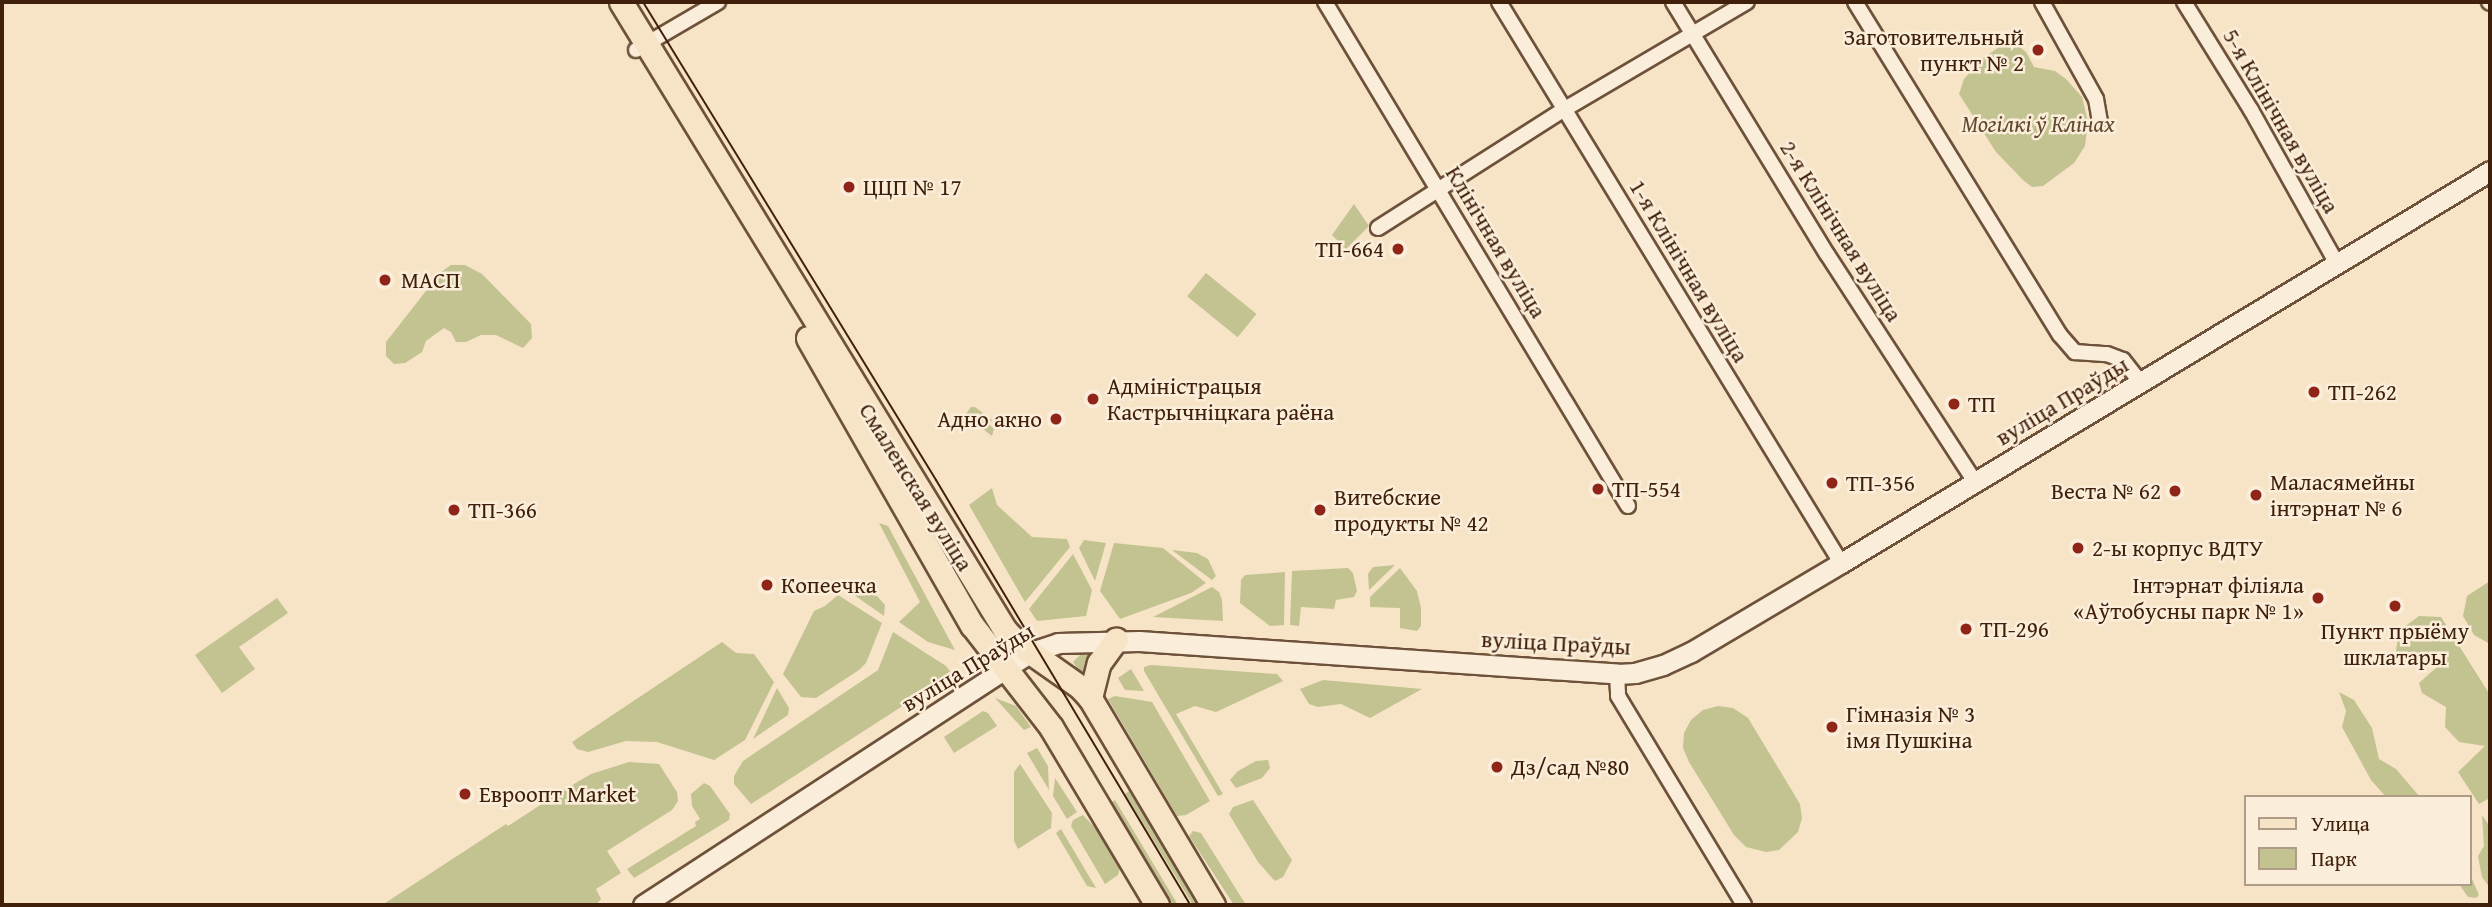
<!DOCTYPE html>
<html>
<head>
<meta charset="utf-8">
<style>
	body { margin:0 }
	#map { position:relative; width:2492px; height:907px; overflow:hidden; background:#f7e4c6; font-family:"Gentium Book Plus",serif }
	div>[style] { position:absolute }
	.green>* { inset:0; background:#c3c291; transform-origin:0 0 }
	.roads { filter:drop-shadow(2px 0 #6e513a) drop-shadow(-2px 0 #6e513a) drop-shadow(0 2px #6e513a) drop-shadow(0 -2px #6e513a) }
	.street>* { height:14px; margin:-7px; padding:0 7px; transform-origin:7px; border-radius:7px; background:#faedda }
	.secondary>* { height:19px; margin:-9.5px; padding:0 9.5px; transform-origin:9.5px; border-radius:9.5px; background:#faedda }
	.primary>* { height:23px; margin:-11.5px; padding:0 11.5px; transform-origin:11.5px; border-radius:11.5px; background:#f7e4c6 }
	.tram>* { height:2px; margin:-1px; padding:0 1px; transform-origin:1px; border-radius:1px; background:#41200b }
	.dots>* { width:19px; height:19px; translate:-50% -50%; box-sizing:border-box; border:4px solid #faedda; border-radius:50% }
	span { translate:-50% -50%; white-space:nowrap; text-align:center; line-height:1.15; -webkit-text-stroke:5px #faedda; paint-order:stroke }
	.poi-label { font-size:23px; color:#41200b }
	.right { translate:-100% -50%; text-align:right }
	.left { translate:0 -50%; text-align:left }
	.street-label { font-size:23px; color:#41200b }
	.park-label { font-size:23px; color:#62482c; font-style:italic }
	.frame { position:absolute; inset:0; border:4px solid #41200b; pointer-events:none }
	.legend { position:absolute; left:2244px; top:795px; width:228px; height:91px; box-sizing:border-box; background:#faedda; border:2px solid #b09b87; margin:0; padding:9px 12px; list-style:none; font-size:21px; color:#41200b }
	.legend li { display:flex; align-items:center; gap:14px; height:35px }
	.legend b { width:35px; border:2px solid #b09b87 }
</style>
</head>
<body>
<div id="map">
	<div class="green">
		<div style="clip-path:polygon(2015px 43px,2026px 52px,2034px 67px,2055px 71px,2066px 79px,2082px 97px,2088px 122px,2085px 146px,2074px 163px,2043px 186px,2032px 187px,2023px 180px,1996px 152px,1959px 94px,1964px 79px,1982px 59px,2002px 45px)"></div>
		<div style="clip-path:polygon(1354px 204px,1369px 226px,1346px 249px,1332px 235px)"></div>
		<div style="clip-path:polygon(451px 265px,465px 265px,482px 274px,531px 324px,532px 338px,523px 348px,496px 335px,481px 335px,466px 342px,456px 342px,451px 332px,444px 328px,426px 341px,422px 352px,405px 363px,394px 364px,386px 356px,386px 342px,440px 273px)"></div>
		<div style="left:1206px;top:273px;width:65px;height:30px;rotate:39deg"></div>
		<div style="clip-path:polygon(971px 407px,975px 407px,992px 420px,989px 424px,994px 429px,992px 436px,965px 415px)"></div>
		<div style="clip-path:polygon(992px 488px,997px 505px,1032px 537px,1067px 539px,1070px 547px,1025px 602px,969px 505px)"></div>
		<div style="clip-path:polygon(879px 523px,888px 526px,955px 650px,928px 642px,899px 622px,920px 602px)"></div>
		<div style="clip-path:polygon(1084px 540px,1106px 543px,1095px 581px,1079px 548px)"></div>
		<div style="clip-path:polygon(1114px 543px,1163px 548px,1206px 583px,1191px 593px,1120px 619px,1100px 591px)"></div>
		<div style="clip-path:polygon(1172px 550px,1197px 553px,1208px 559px,1216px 576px,1212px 580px)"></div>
		<div style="clip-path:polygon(1073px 554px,1092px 590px,1086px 616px,1037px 621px,1029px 609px)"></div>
		<div style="clip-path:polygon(1395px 565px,1369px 590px,1368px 574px,1373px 567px)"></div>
		<div style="clip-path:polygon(1348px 568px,1353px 573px,1357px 591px,1354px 597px,1336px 600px,1334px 609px,1301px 607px,1299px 626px,1290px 625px,1292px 571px)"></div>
		<div style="clip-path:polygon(1400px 568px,1417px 591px,1421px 608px,1421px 626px,1417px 631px,1400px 628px,1400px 608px,1370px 607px,1370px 597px)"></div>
		<div style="clip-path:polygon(1285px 572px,1284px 625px,1270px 626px,1240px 603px,1241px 580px,1245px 575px)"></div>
		<div style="clip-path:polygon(2490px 581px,2490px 644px,2474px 635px,2463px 616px,2467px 596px)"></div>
		<div style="clip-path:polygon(1212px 587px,1219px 592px,1222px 600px,1223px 621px,1153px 617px)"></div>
		<div style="clip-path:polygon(844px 588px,877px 596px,885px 605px,884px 616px)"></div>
		<div style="clip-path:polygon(838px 595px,882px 623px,866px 663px,859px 670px,816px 698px,801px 697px,783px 674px,814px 611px,825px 606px)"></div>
		<div style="clip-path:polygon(277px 598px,288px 613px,239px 647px,255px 669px,222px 693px,195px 655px)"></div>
		<div style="clip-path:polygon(2419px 616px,2441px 617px,2490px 695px,2490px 798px,2479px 804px,2458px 772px,2485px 746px,2459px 742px,2445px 727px,2446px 707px,2422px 693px,2419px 683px,2437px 667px,2424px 657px,2394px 664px,2399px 631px)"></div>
		<div style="clip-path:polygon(893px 632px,946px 666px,952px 674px,751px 804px,734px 784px,734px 776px,743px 761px,878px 670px)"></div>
		<div style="clip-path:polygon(722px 642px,736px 653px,754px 654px,774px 682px,745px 740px,714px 760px,657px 742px,626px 741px,588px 752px,577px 749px,572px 742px)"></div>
		<div style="clip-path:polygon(1098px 653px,1085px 680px,1073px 662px,1080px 655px)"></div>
		<div style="clip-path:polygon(1151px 665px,1277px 674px,1283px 681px,1216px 712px,1195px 706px,1176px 714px,1223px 794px,1218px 796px,1144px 671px,1144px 667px)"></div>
		<div style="clip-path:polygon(1131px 669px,1144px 691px,1125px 690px,1118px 678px)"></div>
		<div style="clip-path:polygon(1323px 680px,1422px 689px,1370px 718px,1341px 704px,1318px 707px,1309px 704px,1300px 689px)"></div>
		<div style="clip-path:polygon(777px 688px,789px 708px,788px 715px,753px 739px)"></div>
		<div style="clip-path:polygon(2339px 692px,2354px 700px,2372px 728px,2379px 759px,2396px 769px,2420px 797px,2386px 797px,2371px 780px,2342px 727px,2346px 711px)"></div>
		<div style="clip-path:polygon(1115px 696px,1152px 702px,1210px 801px,1186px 815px,1177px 816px,1108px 699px)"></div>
		<div style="clip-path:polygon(995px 698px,1016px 706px,1031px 727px,1024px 730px)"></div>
		<div style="clip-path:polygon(1718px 706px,1733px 708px,1748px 718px,1800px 804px,1802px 818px,1798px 832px,1779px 850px,1766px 852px,1746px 847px,1734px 835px,1689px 762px,1683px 748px,1684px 733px,1691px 720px,1703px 710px)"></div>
		<div style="clip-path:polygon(983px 711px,988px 713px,997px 726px,954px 753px,944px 737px)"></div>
		<div style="clip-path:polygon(1037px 748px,1048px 766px,1049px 790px,1027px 753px)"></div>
		<div style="clip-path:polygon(1268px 760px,1270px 768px,1262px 778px,1236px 788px,1230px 780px,1238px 771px,1256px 761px)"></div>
		<div style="clip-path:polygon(629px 762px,659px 764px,677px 792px,678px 801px,672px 810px,607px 851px,621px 873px,596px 889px,601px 899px,596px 905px,382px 905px,506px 824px,508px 826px,562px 791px,591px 774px)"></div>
		<div style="clip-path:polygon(1020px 764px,1052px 813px,1051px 828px,1018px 849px,1014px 841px,1014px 772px)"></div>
		<div style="clip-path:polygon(1055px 778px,1077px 812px,1067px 819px,1053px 796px)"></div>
		<div style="clip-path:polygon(704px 783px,710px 786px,730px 814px,729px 820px,634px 878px,627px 869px,696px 826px,695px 822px,700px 819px,692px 806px,691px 794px)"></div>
		<div style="clip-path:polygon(1129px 791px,1198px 904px,1198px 905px,1193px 905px,1125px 794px)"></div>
		<div style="clip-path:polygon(1115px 800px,1178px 905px,1169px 905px,1108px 805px)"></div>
		<div style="clip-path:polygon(1253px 800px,1292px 860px,1283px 877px,1275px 881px,1258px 862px,1229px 814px,1233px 807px)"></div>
		<div style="clip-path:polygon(1083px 815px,1099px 832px,1120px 868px,1118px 875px,1105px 884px,1071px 826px,1073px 820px)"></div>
		<div style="clip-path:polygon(2482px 815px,2490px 827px,2490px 888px,2482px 877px,2478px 856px,2484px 846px)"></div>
		<div style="clip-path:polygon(1061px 829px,1096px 888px,1087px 886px,1056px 833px)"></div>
		<div style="clip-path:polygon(1193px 831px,1201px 833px,1246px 905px,1234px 905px,1189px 836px)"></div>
		<div style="clip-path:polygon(2469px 872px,2479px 895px,2476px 898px,2468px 897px,2459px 884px,2469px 884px)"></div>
	</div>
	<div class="roads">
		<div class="street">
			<div style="left:1325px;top:2px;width:588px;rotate:58.99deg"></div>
			<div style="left:1499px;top:2px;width:657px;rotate:58.63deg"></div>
			<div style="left:1673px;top:2px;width:295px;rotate:58.6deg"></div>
			<div style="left:1827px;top:254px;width:272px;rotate:57deg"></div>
			<div style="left:1855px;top:2px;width:391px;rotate:58.4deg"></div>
			<div style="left:2060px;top:335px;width:23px;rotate:49deg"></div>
			<div style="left:2075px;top:352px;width:32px;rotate:4deg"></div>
			<div style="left:2107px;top:354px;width:17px;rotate:21deg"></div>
			<div style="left:2123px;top:360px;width:28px;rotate:52deg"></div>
			<div style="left:2042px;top:2px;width:111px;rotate:60.9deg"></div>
			<div style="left:2096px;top:99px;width:22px;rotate:80deg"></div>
			<div style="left:2184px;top:2px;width:127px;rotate:58.2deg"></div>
			<div style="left:2251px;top:110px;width:176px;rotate:60.8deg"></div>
			<div style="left:2489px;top:2px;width:1px;rotate:45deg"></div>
			<div style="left:636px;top:50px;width:95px;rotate:-30.3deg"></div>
			<div style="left:1378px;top:228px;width:222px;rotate:-32.5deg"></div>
			<div style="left:1565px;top:109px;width:211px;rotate:-30.5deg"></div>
			<div style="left:1617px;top:674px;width:22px;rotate:87deg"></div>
			<div style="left:1618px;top:696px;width:244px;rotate:58.9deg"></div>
		</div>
		<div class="secondary">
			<div style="left:643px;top:905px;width:463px;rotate:-33.1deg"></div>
			<div style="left:1031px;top:652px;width:28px;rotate:-18deg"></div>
			<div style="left:1058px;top:643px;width:81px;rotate:-1.4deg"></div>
			<div style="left:1139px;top:641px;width:479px;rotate:3.9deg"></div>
			<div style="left:1617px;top:674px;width:18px;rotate:-3deg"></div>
			<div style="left:1635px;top:673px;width:29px;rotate:-16deg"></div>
			<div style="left:1663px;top:665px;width:31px;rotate:-25deg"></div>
			<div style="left:1691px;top:652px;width:174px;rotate:-30.7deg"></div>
			<div style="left:1841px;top:563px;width:758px;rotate:-31.13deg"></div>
		</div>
		<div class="primary">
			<div style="left:621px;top:2px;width:736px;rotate:58.56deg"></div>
			<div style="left:1005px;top:630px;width:16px;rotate:47deg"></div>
			<div style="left:1016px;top:642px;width:78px;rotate:35.1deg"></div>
			<div style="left:1080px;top:687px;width:15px;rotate:48deg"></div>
			<div style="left:1090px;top:698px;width:241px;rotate:59.3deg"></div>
			<div style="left:808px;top:338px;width:331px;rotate:60.3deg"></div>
			<div style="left:972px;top:625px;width:129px;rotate:52.2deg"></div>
			<div style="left:1051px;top:727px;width:207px;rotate:59.2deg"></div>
			<div style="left:1090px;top:698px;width:36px;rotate:-76deg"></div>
			<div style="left:1099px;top:663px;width:29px;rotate:-54deg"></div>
		</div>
	</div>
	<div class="tram">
		<div style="left:643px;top:2px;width:561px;rotate:58.49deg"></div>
		<div style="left:936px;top:480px;width:495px;rotate:59.1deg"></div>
	</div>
	<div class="dots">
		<div style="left:2038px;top:50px;background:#8f2418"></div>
		<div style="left:849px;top:187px;background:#8f2418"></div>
		<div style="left:1398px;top:249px;background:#8f2418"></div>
		<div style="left:385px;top:280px;background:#8f2418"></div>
		<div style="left:2314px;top:392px;background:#8f2418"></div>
		<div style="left:1093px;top:399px;background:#8f2418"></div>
		<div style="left:1954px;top:404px;background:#8f2418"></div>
		<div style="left:1056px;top:419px;background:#8f2418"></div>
		<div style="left:1832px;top:483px;background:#8f2418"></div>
		<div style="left:1598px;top:489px;background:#8f2418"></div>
		<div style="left:2175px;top:491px;background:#8f2418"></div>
		<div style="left:2256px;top:495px;background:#8f2418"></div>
		<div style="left:454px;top:510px;background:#8f2418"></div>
		<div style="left:1320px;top:510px;background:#8f2418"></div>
		<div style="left:2078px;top:548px;background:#8f2418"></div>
		<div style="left:767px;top:585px;background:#8f2418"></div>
		<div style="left:2318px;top:598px;background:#8f2418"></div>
		<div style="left:2395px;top:606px;background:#8f2418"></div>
		<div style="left:1966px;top:629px;background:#8f2418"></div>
		<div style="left:1832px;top:727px;background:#8f2418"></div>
		<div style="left:1497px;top:767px;background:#8f2418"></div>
		<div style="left:465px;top:794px;background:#8f2418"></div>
	</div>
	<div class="poi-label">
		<span class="right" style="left:2024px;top:50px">Заготовительный<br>пункт № 2</span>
		<span class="left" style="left:863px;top:187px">ЦЦП № 17</span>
		<span class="right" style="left:1384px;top:249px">ТП-664</span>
		<span class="left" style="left:401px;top:280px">МАСП</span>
		<span class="left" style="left:1107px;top:399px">Адміністрацыя<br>Кастрычніцкага раёна</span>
		<span class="left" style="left:2328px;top:392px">ТП-262</span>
		<span class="left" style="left:1968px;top:404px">ТП</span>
		<span class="right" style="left:1042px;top:419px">Адно акно</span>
		<span class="left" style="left:2270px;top:495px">Маласямейны<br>інтэрнат № 6</span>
		<span class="left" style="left:1846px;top:483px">ТП-356</span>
		<span class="left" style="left:1612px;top:489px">ТП-554</span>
		<span class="right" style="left:2161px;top:491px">Веста № 62</span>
		<span class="left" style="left:1334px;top:510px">Витебские<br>продукты № 42</span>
		<span class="left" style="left:468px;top:510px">ТП-366</span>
		<span class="left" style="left:2092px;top:548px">2-ы корпус ВДТУ</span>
		<span class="left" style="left:781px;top:585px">Копеечка</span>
		<span class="right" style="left:2304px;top:598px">Інтэрнат філіяла<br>«Аўтобусны парк № 1»</span>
		<span class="left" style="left:1980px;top:629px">ТП-296</span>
		<span style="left:2395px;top:644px">Пункт прыёму<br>шклатары</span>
		<span class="left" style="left:1846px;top:727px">Гімназія № 3<br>імя Пушкіна</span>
		<span class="left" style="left:1511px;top:767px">Дз/сад №80</span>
		<span class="left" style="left:479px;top:794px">Евроопт Market</span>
	</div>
	<div class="street-label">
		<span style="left:2281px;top:121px;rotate:60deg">5-я Клінічная вуліца</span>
		<span style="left:1841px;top:231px;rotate:58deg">2-я Клінічная вуліца</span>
		<span style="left:1496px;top:242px;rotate:59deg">Клінічная вуліца</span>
		<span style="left:1689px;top:271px;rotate:59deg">1-я Клінічная вуліца</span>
		<span style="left:2062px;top:401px;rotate:-31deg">вуліца Праўды</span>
		<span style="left:916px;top:487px;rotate:58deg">Смаленская вуліца</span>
		<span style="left:1556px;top:643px;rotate:3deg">вуліца Праўды</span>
		<span style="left:968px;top:667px;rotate:-31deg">вуліца Праўды</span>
	</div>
	<div class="park-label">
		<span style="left:2038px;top:124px">Могілкі ў Клінах</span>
	</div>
	<div class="frame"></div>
	<ul class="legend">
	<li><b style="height:9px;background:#f7e4c6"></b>Улица</li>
	<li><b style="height:19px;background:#c3c291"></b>Парк</li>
	</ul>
</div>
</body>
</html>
